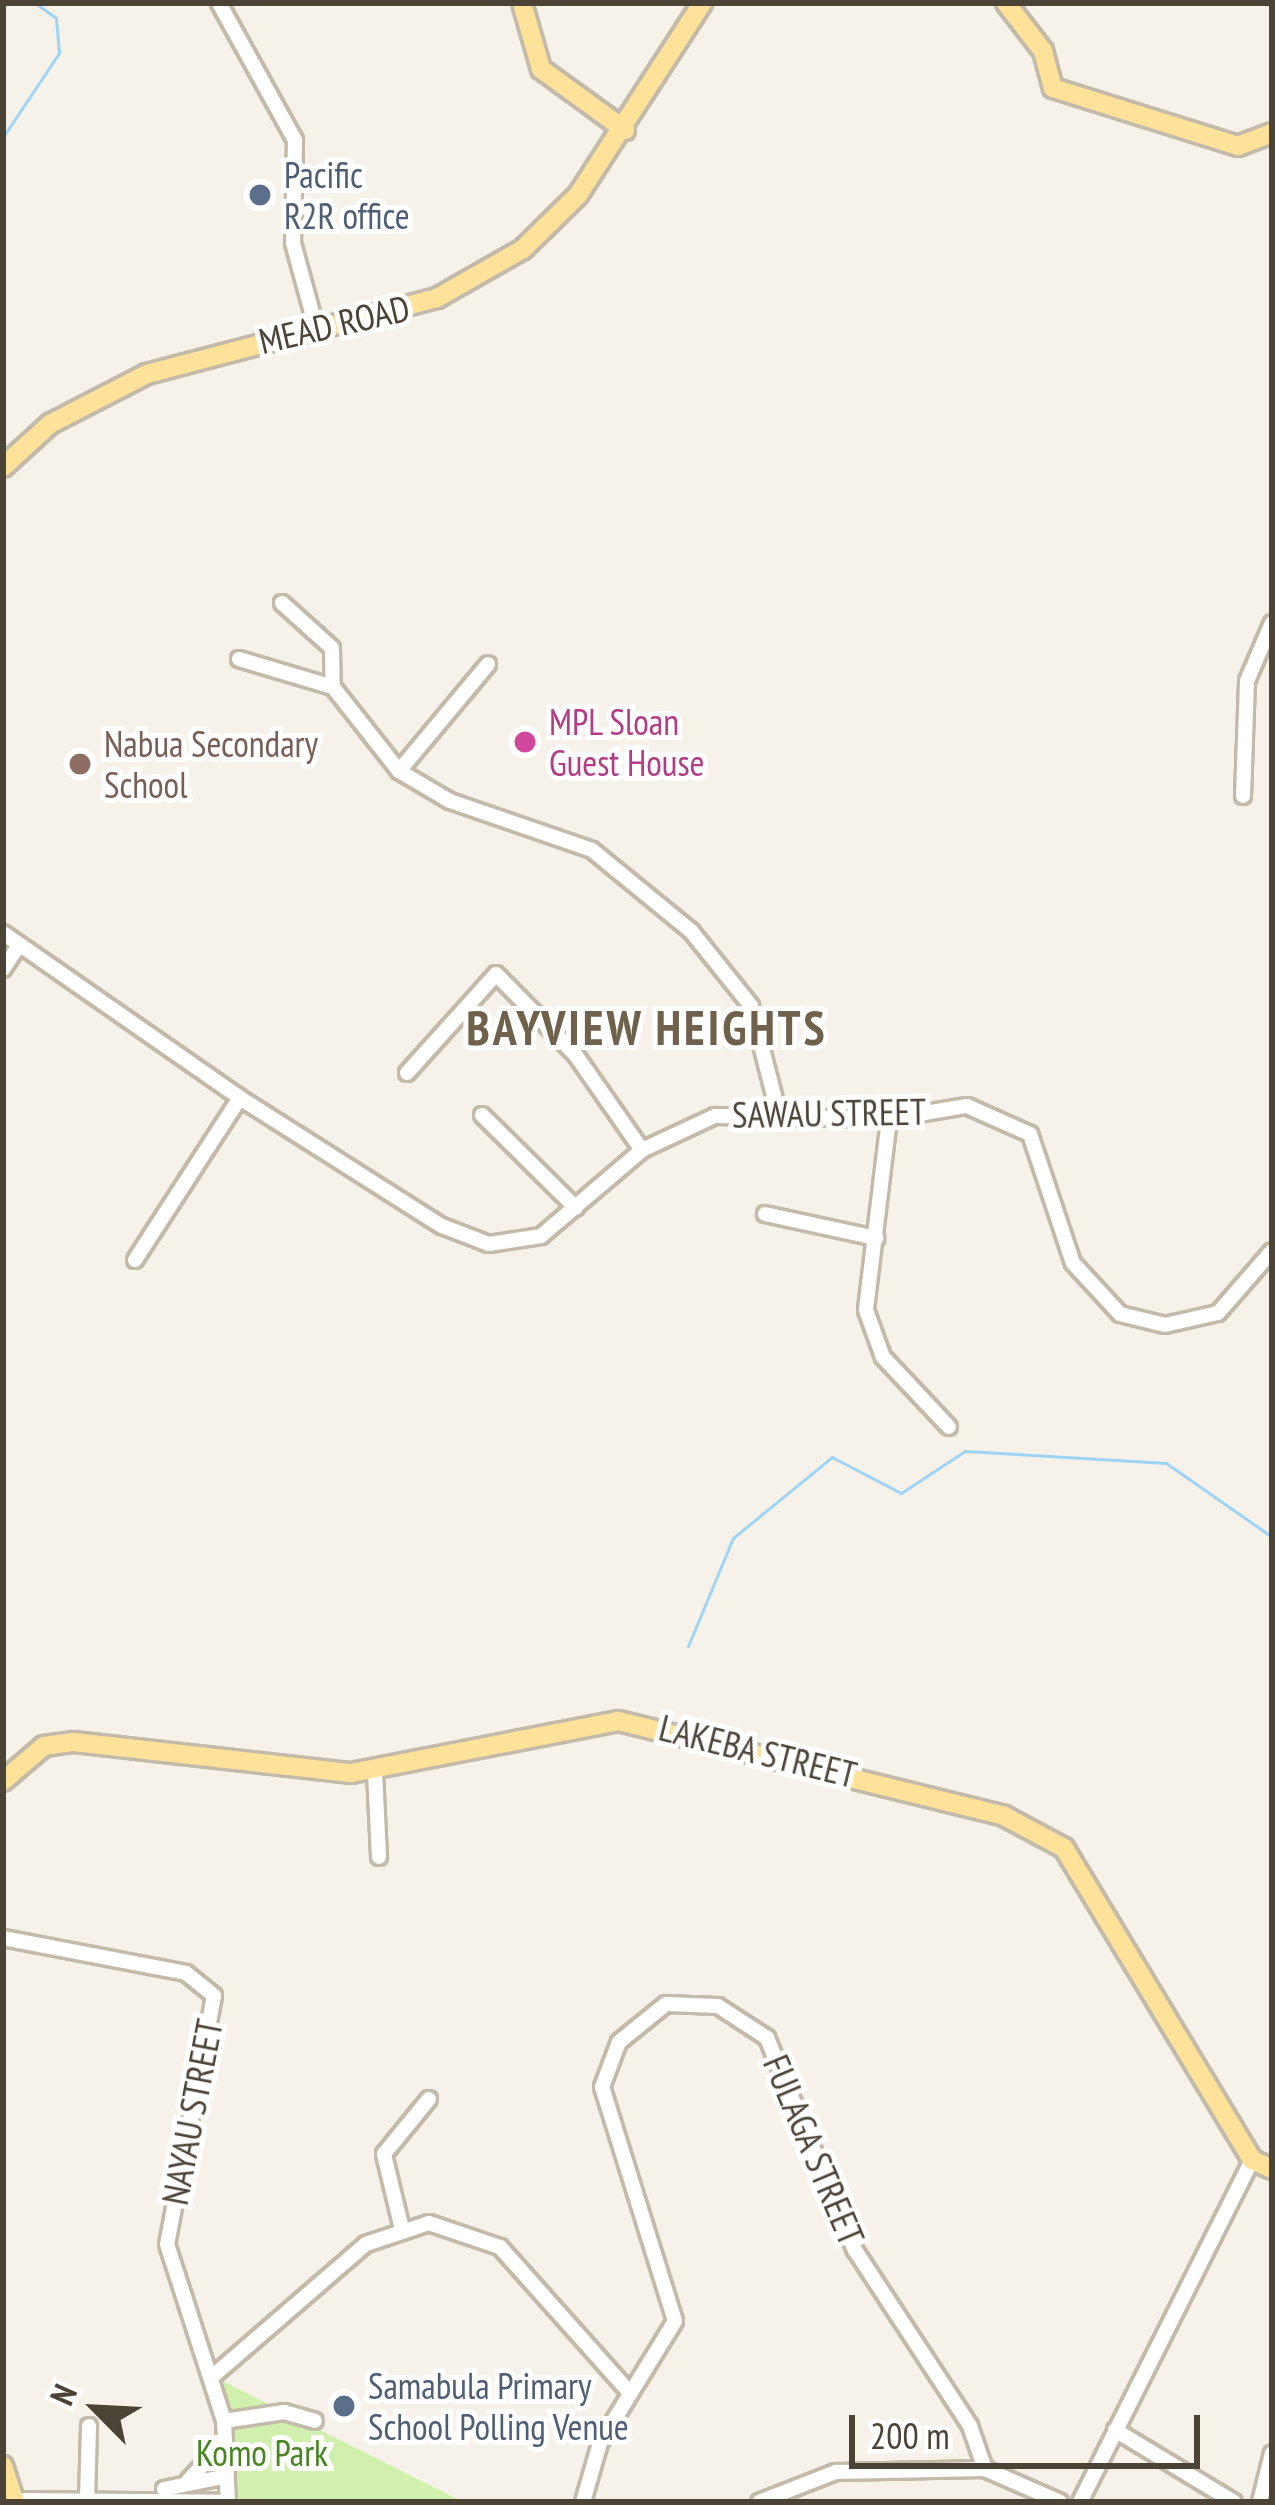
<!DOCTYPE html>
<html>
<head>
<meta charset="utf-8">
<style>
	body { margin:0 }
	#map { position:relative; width:1275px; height:2505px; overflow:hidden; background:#f6f2e9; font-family:"PT Sans Narrow",sans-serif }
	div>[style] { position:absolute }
	.green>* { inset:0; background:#d1efad }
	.stream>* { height:3px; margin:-1.5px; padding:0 1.5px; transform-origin:1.5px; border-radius:1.5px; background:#9fd4f9 }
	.roads { filter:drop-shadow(3px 0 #c3baaa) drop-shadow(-3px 0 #c3baaa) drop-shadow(0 3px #c3baaa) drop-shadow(0 -3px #c3baaa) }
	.minor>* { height:14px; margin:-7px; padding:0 7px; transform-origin:7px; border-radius:7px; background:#fff }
	.major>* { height:18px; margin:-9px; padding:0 9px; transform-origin:9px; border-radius:9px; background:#ffe299 }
	.dots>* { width:33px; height:33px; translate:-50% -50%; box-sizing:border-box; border:6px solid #fff; border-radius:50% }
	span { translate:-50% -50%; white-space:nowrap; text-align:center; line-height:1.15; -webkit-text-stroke:10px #fff; paint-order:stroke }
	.service-label { font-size:36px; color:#4e5e75 }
	.left { translate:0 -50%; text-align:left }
	.street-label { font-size:36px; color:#4b4336 }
	.hotel-label { font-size:36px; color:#b23c85 }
	.education-label { font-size:36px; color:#785e54 }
	.park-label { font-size:36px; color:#478521 }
	.district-label { font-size:48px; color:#6f614c; font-weight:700; letter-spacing:3px }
	.frame { position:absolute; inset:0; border:6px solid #4b4336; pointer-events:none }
	.north { position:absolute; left:36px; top:2349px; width:120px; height:120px; -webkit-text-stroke:9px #fff; paint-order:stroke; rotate:294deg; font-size:33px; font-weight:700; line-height:48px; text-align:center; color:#4b4336 }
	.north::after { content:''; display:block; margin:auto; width:42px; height:54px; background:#4b4336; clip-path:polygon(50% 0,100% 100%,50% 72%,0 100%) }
	.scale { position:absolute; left:849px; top:2415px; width:351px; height:54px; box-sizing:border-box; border:6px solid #4b4336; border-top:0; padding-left:15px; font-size:36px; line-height:42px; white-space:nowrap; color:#4b4336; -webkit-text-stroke:9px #fff; paint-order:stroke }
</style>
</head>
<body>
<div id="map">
	<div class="green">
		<div style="clip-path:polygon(213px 2376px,284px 2412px,463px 2502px,219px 2502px)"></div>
	</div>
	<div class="stream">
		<div style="left:3px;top:137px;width:101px;rotate:-56.3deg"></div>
		<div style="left:59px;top:53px;width:35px;rotate:-95deg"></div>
		<div style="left:56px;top:18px;width:26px;rotate:-144deg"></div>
		<div style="left:688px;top:1646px;width:117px;rotate:-67.4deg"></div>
		<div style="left:733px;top:1538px;width:128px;rotate:-39.3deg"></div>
		<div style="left:832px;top:1457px;width:78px;rotate:27.6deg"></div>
		<div style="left:901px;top:1493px;width:77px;rotate:-33.3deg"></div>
		<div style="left:965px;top:1451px;width:201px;rotate:3.4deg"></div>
		<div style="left:1166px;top:1463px;width:129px;rotate:34.9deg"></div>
	</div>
	<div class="roads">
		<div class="minor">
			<div style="left:219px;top:3px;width:157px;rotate:61deg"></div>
			<div style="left:295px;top:140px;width:103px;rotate:91.1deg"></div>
			<div style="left:293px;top:243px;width:91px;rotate:74.7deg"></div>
			<div style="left:282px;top:603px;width:67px;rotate:42deg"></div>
			<div style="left:332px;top:648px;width:39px;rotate:89deg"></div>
			<div style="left:333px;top:687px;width:107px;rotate:51.8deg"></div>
			<div style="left:399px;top:771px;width:59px;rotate:30.5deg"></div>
			<div style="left:450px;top:801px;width:150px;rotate:19deg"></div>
			<div style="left:592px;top:850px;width:128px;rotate:39.3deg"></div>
			<div style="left:691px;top:931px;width:96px;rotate:51.3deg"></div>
			<div style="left:751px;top:1006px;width:108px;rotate:75.6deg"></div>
			<div style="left:239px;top:659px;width:98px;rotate:16.6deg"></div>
			<div style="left:399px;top:771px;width:139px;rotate:-50.2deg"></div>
			<div style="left:1243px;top:796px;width:115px;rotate:-88deg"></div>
			<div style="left:1247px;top:681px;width:63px;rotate:-66.7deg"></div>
			<div style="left:3px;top:933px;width:289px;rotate:34.8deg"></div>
			<div style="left:240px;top:1098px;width:239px;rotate:32.4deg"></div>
			<div style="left:442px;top:1226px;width:50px;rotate:21deg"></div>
			<div style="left:489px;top:1244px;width:53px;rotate:-8.7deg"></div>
			<div style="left:541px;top:1236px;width:133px;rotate:-40.4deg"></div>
			<div style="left:642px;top:1150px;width:81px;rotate:-25deg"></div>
			<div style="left:715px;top:1116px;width:174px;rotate:1deg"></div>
			<div style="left:889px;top:1119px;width:79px;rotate:-9.5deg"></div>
			<div style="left:967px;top:1106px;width:69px;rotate:24deg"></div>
			<div style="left:1030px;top:1134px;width:136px;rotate:71.6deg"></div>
			<div style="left:1073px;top:1263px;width:69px;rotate:47.3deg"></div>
			<div style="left:1120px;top:1314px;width:46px;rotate:13.7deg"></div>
			<div style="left:1165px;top:1325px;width:54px;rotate:-12.8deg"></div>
			<div style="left:1218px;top:1313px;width:82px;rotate:-48.9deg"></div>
			<div style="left:3px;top:969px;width:29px;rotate:-56deg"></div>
			<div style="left:407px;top:1073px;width:133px;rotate:-48deg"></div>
			<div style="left:496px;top:974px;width:112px;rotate:45.4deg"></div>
			<div style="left:575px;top:1054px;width:117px;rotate:55.1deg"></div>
			<div style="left:482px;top:1115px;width:132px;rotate:44.7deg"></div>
			<div style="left:889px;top:1119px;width:192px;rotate:96.9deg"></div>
			<div style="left:866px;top:1310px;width:50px;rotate:70.1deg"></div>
			<div style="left:883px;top:1357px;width:96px;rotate:46.7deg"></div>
			<div style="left:765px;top:1214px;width:114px;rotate:12.2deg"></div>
			<div style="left:135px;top:1260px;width:193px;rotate:-57.1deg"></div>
			<div style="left:375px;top:1772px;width:85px;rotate:87.3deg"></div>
			<div style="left:3px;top:1938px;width:186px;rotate:10.8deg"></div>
			<div style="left:186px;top:1973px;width:36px;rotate:39deg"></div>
			<div style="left:214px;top:1996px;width:252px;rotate:100.7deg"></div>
			<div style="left:167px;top:2244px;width:186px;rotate:72.1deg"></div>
			<div style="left:224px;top:2421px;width:81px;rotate:87.2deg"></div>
			<div style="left:401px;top:2225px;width:73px;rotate:-103.5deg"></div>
			<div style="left:384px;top:2154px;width:71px;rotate:-50.7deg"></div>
			<div style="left:213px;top:2376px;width:202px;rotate:-40.8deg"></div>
			<div style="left:366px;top:2244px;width:66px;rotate:-18.4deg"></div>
			<div style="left:429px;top:2223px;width:75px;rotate:18.7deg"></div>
			<div style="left:500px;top:2247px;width:195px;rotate:48.3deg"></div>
			<div style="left:224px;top:2421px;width:61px;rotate:-8.5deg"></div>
			<div style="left:284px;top:2412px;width:32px;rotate:16deg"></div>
			<div style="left:1115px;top:2430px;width:139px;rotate:31.2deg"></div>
			<div style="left:188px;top:2481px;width:54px;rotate:-47.2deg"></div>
			<div style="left:164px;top:2489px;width:64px;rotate:-11.7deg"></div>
			<div style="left:87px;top:2499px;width:73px;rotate:-88.4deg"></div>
			<div style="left:15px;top:2500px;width:213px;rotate:0.5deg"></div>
			<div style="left:583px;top:2502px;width:61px;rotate:-73.9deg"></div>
			<div style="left:600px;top:2443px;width:143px;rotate:-58.4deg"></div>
			<div style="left:675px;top:2321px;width:245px;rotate:-107.3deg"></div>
			<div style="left:602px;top:2087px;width:48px;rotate:-69.3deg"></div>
			<div style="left:619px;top:2042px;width:60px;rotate:-39deg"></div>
			<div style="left:666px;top:2004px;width:52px;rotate:2.2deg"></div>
			<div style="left:718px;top:2006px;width:59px;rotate:33.1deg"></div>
			<div style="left:767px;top:2038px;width:230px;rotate:67.5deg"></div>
			<div style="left:855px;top:2250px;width:210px;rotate:56.8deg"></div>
			<div style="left:970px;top:2426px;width:46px;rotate:70.8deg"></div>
			<div style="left:759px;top:2502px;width:83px;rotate:-21.3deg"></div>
			<div style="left:836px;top:2472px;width:149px;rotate:-1.2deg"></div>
			<div style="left:985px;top:2469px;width:82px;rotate:23.7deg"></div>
			<div style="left:1080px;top:2502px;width:383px;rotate:-63.3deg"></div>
			<div style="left:1260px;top:2502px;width:50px;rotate:-76.2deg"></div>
		</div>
		<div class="major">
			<div style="left:522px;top:3px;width:69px;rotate:73.9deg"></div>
			<div style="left:541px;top:69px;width:104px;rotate:36deg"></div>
			<div style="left:1006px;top:3px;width:61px;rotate:52.4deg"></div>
			<div style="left:1043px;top:51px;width:38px;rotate:75deg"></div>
			<div style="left:1053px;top:88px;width:194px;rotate:17.4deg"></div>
			<div style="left:1238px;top:146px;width:36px;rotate:-21deg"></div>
			<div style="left:3px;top:467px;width:64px;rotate:-42.5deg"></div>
			<div style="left:50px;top:424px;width:109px;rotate:-27.3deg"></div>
			<div style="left:147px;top:374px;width:300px;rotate:-14.7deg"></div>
			<div style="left:437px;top:298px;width:99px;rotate:-29.7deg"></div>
			<div style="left:523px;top:249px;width:77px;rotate:-44.5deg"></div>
			<div style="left:578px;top:195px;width:229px;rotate:-57.1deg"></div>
			<div style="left:3px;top:1781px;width:54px;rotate:-40.5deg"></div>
			<div style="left:44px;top:1746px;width:30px;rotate:-8deg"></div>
			<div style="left:74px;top:1742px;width:279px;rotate:6.4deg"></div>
			<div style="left:351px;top:1773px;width:272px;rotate:-11deg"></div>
			<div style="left:618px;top:1721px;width:398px;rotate:13.8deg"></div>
			<div style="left:1004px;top:1816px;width:68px;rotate:28.1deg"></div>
			<div style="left:1064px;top:1848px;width:364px;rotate:58.9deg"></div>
			<div style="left:1252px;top:2160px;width:22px;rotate:24deg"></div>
			<div style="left:3px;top:2466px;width:38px;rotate:72deg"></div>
		</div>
	</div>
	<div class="dots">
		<div style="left:260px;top:195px;background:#5c6f8a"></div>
		<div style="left:525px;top:742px;background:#d1479c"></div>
		<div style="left:80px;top:764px;background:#8d6e63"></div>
		<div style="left:344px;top:2406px;background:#5c6f8a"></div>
	</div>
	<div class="service-label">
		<span class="left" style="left:284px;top:195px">Pacific<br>R2R office</span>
		<span class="left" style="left:368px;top:2406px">Samabula Primary<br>School Polling Venue</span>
	</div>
	<div class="street-label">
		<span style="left:334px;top:324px;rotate:-13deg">MEAD ROAD</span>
		<span style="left:829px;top:1113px;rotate:-1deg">SAWAU STREET</span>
		<span style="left:758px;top:1751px;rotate:14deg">LAKEBA STREET</span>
		<span style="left:192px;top:2112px;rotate:-79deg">NAYAU STREET</span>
		<span style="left:814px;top:2150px;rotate:67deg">FULAGA STREET</span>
	</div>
	<div class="hotel-label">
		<span class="left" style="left:549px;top:742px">MPL Sloan<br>Guest House</span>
	</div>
	<div class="education-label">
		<span class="left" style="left:104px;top:764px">Nabua Secondary<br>School</span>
	</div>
	<div class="park-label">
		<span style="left:262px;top:2453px">Komo Park</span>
	</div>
	<div class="district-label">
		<span style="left:647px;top:1028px">BAYVIEW HEIGHTS</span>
	</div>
	<div class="frame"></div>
	<div class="north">N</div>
	<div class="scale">200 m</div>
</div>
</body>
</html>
